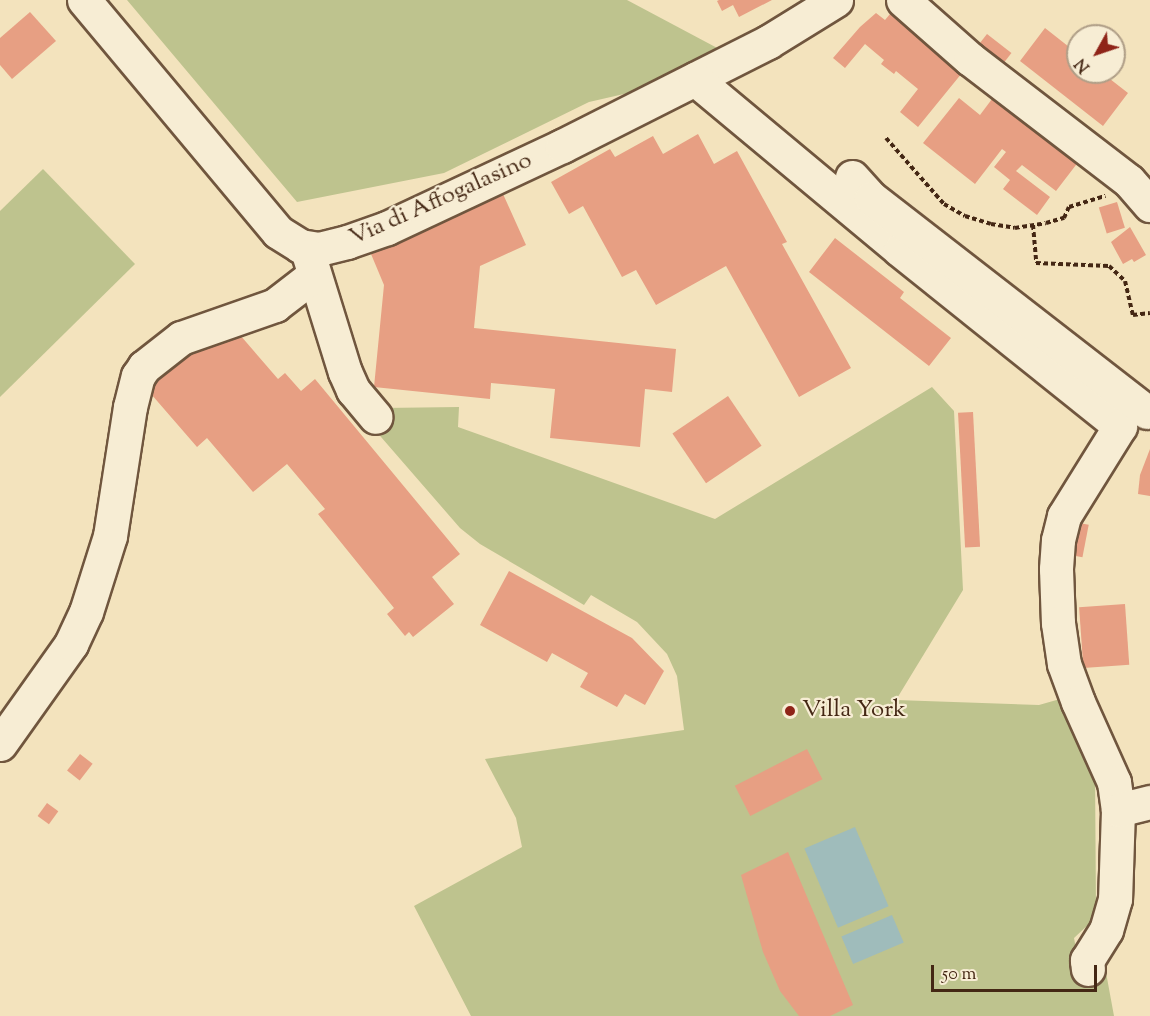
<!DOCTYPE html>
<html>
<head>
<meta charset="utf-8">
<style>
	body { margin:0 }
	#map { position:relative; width:1150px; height:1016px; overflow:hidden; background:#f3e3bd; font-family:"Sorts Mill Goudy",serif }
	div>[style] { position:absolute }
	.green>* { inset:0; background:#bec38e }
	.water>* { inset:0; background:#9fbcbb; transform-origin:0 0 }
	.building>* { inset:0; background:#e79f83; transform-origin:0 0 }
	.path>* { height:4px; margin-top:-2px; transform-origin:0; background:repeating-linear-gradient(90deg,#442714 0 4.5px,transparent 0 7.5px) }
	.roads { filter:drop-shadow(2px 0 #70563e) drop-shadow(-2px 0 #70563e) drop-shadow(0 2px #70563e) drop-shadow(0 -2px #70563e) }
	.minor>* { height:33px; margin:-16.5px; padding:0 16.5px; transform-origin:16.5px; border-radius:16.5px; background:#f7edd4 }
	.dots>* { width:16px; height:16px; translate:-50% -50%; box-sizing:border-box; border:3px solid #f7edd4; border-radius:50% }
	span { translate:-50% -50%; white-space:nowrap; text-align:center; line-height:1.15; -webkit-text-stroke:4.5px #f7edd4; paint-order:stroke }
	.street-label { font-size:24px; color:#442714 }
	.poi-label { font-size:24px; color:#442714 }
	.left { translate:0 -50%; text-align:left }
	.north { position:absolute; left:1066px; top:24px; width:60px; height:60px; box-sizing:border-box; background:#f7edd4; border:2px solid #af9e87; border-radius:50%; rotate:230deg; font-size:16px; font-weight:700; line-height:24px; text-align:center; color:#442714 }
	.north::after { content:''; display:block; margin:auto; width:21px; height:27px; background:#8f2418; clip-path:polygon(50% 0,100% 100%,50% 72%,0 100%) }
	.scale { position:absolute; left:931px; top:965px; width:166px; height:27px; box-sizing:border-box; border:3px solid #442714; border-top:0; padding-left:8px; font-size:18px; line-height:21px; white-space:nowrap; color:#442714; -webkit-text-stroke:4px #f7edd4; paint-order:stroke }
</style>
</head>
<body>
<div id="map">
	<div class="green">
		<div style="clip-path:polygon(127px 0,627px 0,721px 50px,650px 88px,589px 102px,444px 173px,297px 202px)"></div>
		<div style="clip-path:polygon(43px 169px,135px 264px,0 397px,0 211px)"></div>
		<div style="clip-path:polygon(932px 387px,954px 411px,963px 590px,896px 700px,1039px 705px,1060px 699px,1095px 772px,1096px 909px,1090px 923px,1074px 938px,1080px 970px,1105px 967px,1114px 1016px,471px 1016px,414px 906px,522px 847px,516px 818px,485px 759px,684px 730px,677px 676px,667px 654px,637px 622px,591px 595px,584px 605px,480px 544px,460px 528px,368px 422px,383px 408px,459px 407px,458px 427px,715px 519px)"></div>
	</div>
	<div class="water">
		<div style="left:855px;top:827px;width:86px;height:55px;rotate:67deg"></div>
		<div style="left:892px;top:915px;width:30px;height:55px;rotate:67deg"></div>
	</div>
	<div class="building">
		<div style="clip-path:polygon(719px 0,772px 0,739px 17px,733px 5px,722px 11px,717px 1px)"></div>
		<div style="clip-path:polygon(30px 12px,56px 41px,12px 79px,0 65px,0 38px)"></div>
		<div style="clip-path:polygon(876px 13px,885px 20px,890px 14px,962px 73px,918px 127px,900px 112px,918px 89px,896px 71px,894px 74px,881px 64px,884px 60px,865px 44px,845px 68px,833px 58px,860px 27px)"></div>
		<div style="clip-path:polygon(1045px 28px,1078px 54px,1078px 72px,1101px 72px,1128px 93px,1103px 126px,1020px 61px)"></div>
		<div style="left:987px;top:34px;width:31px;height:23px;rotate:38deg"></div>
		<div style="clip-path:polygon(995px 95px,1079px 161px,1056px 191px,1022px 165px,1016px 171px,1050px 197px,1037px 215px,1003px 189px,1010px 180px,994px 167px,1006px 152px,1002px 149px,975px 184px,923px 143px,959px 98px,980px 115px)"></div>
		<div style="clip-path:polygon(698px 134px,714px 164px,737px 151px,787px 242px,782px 244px,851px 368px,799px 397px,726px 266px,656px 305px,636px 270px,622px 277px,583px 206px,569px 214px,551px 182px,610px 149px,615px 157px,653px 136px,663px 154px)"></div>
		<div style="clip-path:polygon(503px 194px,526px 245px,480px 266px,474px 328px,676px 349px,672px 392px,645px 389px,640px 447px,550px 438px,555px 389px,491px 383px,490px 399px,374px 387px,384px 285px,371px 254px)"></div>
		<div style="left:1117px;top:202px;width:27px;height:19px;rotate:73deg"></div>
		<div style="clip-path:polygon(1130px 227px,1146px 255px,1134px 262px,1132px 259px,1123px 264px,1111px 242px)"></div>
		<div style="clip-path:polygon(835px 238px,904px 292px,900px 298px,951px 338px,929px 366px,809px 272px)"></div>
		<div style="clip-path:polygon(234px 328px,278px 379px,285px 373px,301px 391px,315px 379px,460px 554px,432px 577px,454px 604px,413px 637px,409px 632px,405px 636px,387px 614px,394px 608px,318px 514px,325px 509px,287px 464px,253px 492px,207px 438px,197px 447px,145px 387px,206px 334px)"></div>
		<div style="left:728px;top:396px;width:60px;height:67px;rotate:56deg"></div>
		<div style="left:973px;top:412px;width:135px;height:15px;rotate:87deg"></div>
		<div style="clip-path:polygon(1150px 449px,1150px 496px,1138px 494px,1140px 475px)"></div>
		<div style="left:1074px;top:522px;width:15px;height:33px;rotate:11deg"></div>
		<div style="clip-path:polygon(509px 571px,632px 638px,664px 671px,645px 705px,625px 694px,617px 707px,580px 687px,588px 673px,552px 653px,547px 662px,480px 625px)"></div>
		<div style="left:1125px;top:604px;width:61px;height:46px;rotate:86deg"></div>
		<div style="left:807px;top:749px;width:34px;height:81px;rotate:63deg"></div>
		<div style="left:80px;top:754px;width:16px;height:21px;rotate:38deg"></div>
		<div style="left:47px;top:803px;width:14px;height:16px;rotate:36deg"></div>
		<div style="clip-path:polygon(788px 852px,853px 1005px,830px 1016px,799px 1016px,780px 991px,763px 952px,741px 875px)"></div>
	</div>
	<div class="path">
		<div style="left:886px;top:138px;width:88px;rotate:48.7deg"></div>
		<div style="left:944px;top:204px;width:24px;rotate:30deg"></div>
		<div style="left:965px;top:216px;width:27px;rotate:17deg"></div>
		<div style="left:991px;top:224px;width:24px;rotate:9deg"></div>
		<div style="left:1015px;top:228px;width:31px;rotate:-9deg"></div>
		<div style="left:1046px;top:223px;width:19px;rotate:-16deg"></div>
		<div style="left:1064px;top:218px;width:12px;rotate:-66deg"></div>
		<div style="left:1069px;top:207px;width:38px;rotate:-17deg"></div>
		<div style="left:1033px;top:225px;width:38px;rotate:85deg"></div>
		<div style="left:1036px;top:263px;width:73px;rotate:2.4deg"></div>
		<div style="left:1109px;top:266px;width:22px;rotate:43deg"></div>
		<div style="left:1125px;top:281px;width:35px;rotate:77deg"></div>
		<div style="left:1133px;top:315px;width:17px;rotate:-7deg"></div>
	</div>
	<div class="roads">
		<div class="minor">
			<div style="left:84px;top:0;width:302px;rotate:50.1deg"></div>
			<div style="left:278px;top:232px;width:26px;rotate:32deg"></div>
			<div style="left:300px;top:246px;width:19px;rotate:9deg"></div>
			<div style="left:319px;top:249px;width:29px;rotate:-14deg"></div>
			<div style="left:347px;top:242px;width:42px;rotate:-19.3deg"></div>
			<div style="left:387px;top:228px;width:193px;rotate:-25.1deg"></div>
			<div style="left:562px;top:146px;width:231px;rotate:-26.8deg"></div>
			<div style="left:768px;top:42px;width:80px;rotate:-31.7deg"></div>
			<div style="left:903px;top:0;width:89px;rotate:41.4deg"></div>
			<div style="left:970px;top:59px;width:200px;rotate:37.5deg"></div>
			<div style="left:1129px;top:181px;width:32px;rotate:49deg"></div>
			<div style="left:695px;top:79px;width:267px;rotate:39.8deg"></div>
			<div style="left:900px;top:250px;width:282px;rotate:38.7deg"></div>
			<div style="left:1120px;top:426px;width:106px;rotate:121.9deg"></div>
			<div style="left:1064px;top:516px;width:25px;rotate:104deg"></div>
			<div style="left:1058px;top:540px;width:29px;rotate:94deg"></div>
			<div style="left:1056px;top:569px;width:54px;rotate:87.9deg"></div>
			<div style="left:1058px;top:623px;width:41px;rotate:81.7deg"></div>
			<div style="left:1064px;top:664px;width:40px;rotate:69.8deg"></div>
			<div style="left:1078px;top:702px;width:88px;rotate:65.8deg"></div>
			<div style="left:1114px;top:782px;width:28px;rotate:82deg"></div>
			<div style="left:1118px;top:810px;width:89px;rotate:91.9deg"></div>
			<div style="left:1115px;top:899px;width:32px;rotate:106deg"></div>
			<div style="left:1106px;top:930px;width:36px;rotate:122deg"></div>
			<div style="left:1087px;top:960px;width:9px;rotate:84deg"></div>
			<div style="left:852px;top:177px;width:28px;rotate:48deg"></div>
			<div style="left:871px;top:198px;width:349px;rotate:37.8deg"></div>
			<div style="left:309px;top:256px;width:121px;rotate:72.8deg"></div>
			<div style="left:345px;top:372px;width:20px;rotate:66deg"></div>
			<div style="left:353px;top:390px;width:35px;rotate:50deg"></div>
			<div style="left:0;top:744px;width:123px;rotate:-54.6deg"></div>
			<div style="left:71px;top:644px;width:35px;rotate:-65deg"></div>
			<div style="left:86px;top:612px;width:80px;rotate:-72.5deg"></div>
			<div style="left:110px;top:536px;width:131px;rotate:-81.2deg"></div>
			<div style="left:130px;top:407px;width:32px;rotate:-76deg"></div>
			<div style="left:138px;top:376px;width:11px;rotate:-56deg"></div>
			<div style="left:144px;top:367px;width:47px;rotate:-38.1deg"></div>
			<div style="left:181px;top:338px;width:100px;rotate:-19.3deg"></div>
			<div style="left:275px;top:305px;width:49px;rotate:-37.6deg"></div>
			<div style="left:1118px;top:810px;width:33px;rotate:-14deg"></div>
		</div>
	</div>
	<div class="dots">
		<div style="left:790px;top:711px;background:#8f2418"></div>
	</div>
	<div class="street-label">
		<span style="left:441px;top:200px;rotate:-24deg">Via di Affogalasino</span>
	</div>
	<div class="poi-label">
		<span class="left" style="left:802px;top:711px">Villa York</span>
	</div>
	<div class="north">N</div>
	<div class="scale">50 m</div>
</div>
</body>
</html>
